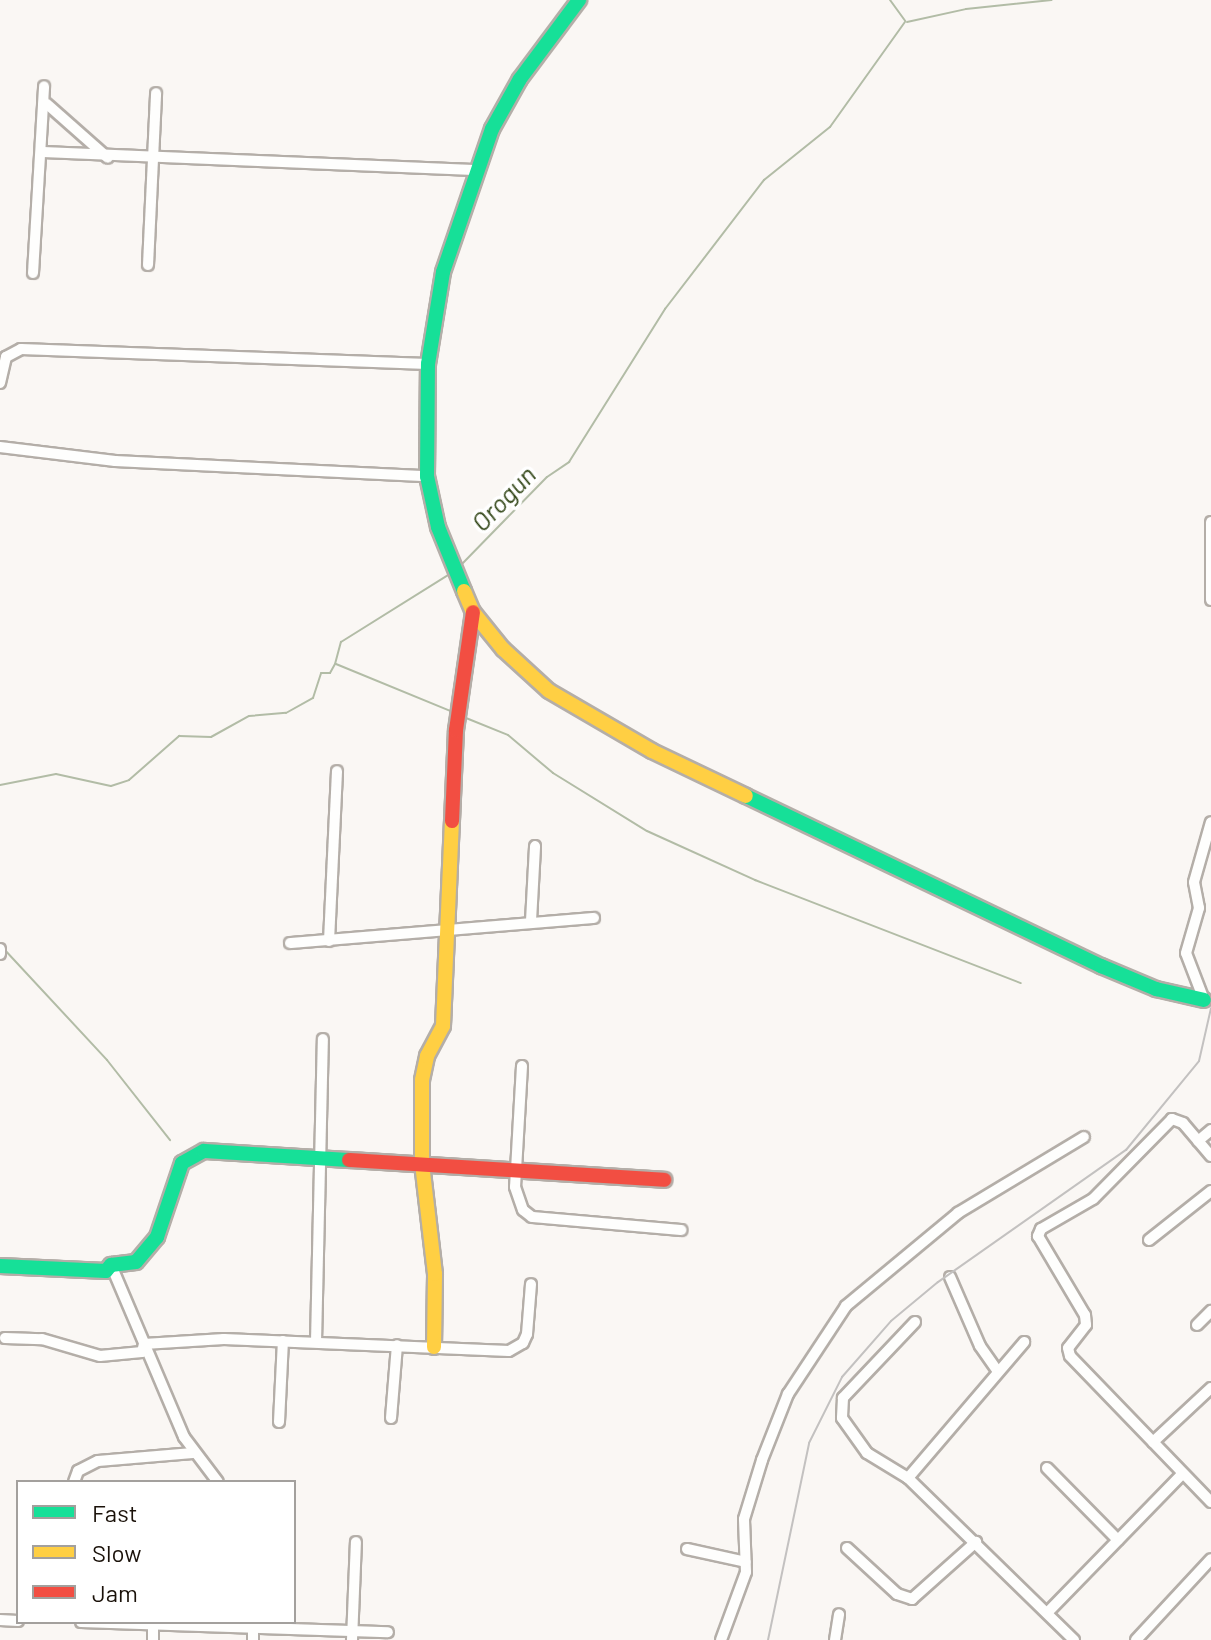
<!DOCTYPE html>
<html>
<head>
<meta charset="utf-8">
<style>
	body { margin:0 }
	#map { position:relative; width:1211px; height:1640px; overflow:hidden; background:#faf7f4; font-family:Barlow,sans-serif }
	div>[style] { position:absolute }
	.stream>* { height:2px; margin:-1px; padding:0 1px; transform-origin:1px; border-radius:1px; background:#b2bca6 }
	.roads { filter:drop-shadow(2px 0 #b4aea8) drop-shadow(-2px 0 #b4aea8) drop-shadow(0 2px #b4aea8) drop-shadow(0 -2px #b4aea8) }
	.street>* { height:10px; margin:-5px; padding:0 5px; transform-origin:5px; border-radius:5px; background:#fefefd }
	.fast>* { height:14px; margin:-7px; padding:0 7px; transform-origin:7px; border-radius:7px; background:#16e098 }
	.slow>* { height:14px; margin:-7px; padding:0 7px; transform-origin:7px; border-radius:7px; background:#ffcf43 }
	.jam>* { height:14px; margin:-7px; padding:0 7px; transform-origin:7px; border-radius:7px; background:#f24e42 }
	.rail>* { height:2px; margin:-1px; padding:0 1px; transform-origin:1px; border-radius:1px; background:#c3c1c0 }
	span { translate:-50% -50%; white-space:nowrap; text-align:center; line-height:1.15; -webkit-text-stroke:7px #fff; paint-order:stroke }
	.water-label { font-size:26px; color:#324617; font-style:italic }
	.legend { position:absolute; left:16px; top:1480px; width:280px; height:144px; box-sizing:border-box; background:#fff; border:2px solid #a3a09d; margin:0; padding:10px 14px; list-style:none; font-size:24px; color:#1a1109 }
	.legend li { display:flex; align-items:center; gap:16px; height:40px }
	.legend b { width:40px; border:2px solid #a3a09d }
</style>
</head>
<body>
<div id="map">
	<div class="stream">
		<div style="left:890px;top:0;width:26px;rotate:54deg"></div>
		<div style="left:907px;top:22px;width:60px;rotate:-12.4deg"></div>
		<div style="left:966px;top:9px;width:86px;rotate:-6deg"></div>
		<div style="left:461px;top:565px;width:123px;rotate:-45.7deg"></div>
		<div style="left:547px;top:477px;width:27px;rotate:-34deg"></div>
		<div style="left:569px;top:462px;width:181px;rotate:-57.9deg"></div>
		<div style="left:665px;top:309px;width:163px;rotate:-52.5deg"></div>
		<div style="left:764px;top:180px;width:85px;rotate:-38.8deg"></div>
		<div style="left:830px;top:127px;width:129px;rotate:-54.5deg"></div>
		<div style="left:336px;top:664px;width:126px;rotate:22.3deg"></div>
		<div style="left:466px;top:718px;width:45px;rotate:22deg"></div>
		<div style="left:508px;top:735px;width:59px;rotate:40.2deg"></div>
		<div style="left:553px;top:773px;width:110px;rotate:31.7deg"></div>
		<div style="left:647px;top:831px;width:119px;rotate:24.4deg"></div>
		<div style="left:755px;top:880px;width:285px;rotate:21.2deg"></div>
		<div style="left:0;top:785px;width:57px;rotate:-11.1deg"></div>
		<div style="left:56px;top:774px;width:56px;rotate:12.3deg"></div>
		<div style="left:111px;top:786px;width:19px;rotate:-18deg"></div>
		<div style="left:129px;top:780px;width:67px;rotate:-41.3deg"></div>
		<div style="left:179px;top:736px;width:32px;rotate:2deg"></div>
		<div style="left:211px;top:737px;width:43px;rotate:-28.9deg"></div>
		<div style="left:249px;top:716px;width:37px;rotate:-5deg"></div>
		<div style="left:286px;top:713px;width:31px;rotate:-29deg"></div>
		<div style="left:313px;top:698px;width:26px;rotate:-72deg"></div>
		<div style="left:321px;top:673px;width:9px"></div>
		<div style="left:330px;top:673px;width:10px;rotate:-61deg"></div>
		<div style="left:335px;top:664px;width:23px;rotate:-75deg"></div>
		<div style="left:341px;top:642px;width:128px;rotate:-32deg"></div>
		<div style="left:3px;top:948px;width:153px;rotate:47.1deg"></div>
		<div style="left:107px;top:1060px;width:102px;rotate:51.8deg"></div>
	</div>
	<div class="roads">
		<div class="street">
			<div style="left:47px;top:104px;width:81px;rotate:41.5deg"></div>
			<div style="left:42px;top:152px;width:433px;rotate:2.4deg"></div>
			<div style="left:148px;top:265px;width:172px;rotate:-87.3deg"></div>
			<div style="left:33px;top:273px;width:187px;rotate:-86.6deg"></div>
			<div style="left:0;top:383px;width:27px;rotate:-77deg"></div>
			<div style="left:6px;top:357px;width:17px;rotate:-28deg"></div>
			<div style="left:21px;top:349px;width:407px;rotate:2.1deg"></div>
			<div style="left:0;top:447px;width:116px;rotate:6.9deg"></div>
			<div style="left:115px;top:461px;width:312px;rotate:2.8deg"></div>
			<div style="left:1211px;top:522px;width:78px;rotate:90deg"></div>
			<div style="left:531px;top:921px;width:75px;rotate:-86.9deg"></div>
			<div style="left:329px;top:941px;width:170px;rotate:-87.3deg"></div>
			<div style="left:290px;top:943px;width:305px;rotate:-4.7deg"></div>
			<div style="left:0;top:954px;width:5px;rotate:-90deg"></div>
			<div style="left:1204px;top:1000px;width:50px;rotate:-111deg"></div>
			<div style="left:1186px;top:953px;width:47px;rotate:-73.9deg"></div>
			<div style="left:1199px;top:908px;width:26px;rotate:-101deg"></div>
			<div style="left:1194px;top:882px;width:62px;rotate:-74.2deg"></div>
			<div style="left:522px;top:1066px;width:121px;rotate:93.3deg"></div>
			<div style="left:515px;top:1187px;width:24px;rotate:71deg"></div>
			<div style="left:523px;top:1210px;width:11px;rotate:38deg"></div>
			<div style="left:532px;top:1217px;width:150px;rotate:5deg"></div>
			<div style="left:1198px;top:1141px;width:17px;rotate:-40deg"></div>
			<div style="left:1211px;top:1156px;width:43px;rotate:-130.3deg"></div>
			<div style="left:1183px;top:1123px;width:12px;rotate:-160deg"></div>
			<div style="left:1172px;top:1119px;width:112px;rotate:134.6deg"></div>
			<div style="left:1093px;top:1199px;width:60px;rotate:150deg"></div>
			<div style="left:1041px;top:1229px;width:8px;rotate:113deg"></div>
			<div style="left:1038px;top:1236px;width:92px;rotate:59.3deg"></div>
			<div style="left:1085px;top:1315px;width:10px;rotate:84deg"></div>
			<div style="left:1086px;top:1325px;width:29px;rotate:128deg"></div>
			<div style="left:1068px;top:1348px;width:8px;rotate:76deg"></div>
			<div style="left:1070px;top:1356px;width:203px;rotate:46deg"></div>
			<div style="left:1149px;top:1240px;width:79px;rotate:-38.3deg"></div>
			<div style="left:111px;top:1265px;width:187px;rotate:67deg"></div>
			<div style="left:184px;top:1437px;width:56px;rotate:52.9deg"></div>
			<div style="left:950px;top:1277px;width:75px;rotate:66.5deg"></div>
			<div style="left:980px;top:1346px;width:29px;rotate:55deg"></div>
			<div style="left:915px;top:1322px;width:105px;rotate:133.5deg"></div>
			<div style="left:843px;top:1398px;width:20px;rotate:93deg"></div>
			<div style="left:842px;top:1418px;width:43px;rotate:54.5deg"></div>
			<div style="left:867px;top:1453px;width:48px;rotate:31.4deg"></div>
			<div style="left:908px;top:1478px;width:232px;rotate:44.3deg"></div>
			<div style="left:1197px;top:1325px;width:20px;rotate:-45deg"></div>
			<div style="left:5px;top:1338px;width:37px;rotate:2deg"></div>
			<div style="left:42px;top:1339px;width:60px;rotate:16.3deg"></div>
			<div style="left:100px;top:1356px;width:42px;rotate:-5.4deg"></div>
			<div style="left:142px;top:1352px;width:8px;rotate:-76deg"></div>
			<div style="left:144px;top:1344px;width:80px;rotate:-3.6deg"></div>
			<div style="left:224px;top:1339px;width:285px;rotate:2.4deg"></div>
			<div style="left:509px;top:1351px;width:16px;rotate:-30deg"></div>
			<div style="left:523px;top:1343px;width:10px;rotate:-66deg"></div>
			<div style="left:527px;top:1334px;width:50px;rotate:-85.4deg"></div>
			<div style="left:316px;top:1342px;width:303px;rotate:-88.7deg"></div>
			<div style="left:391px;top:1418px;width:73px;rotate:-85.3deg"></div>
			<div style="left:279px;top:1422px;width:81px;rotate:-87.2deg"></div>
			<div style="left:1153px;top:1442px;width:79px;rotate:-43deg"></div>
			<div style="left:1047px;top:1468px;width:101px;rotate:45.4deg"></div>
			<div style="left:908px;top:1478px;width:179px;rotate:-49.5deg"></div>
			<div style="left:74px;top:1482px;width:12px;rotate:-70deg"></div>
			<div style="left:78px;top:1471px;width:22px;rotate:-27deg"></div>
			<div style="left:98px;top:1461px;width:95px;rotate:-4.8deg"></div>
			<div style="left:847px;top:1548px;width:68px;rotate:42.6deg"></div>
			<div style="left:897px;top:1594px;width:16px;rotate:18deg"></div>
			<div style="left:912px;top:1599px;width:86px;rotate:-41.7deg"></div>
			<div style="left:687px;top:1549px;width:60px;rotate:12.4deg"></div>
			<div style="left:1047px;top:1613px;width:194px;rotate:-45.8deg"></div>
			<div style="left:0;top:1620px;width:18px;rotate:3deg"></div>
			<div style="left:81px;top:1622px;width:307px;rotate:1.9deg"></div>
			<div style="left:153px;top:1640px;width:18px;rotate:-90deg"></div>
			<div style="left:253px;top:1640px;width:18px;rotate:-90deg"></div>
			<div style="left:352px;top:1640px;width:98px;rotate:-87.7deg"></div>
			<div style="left:721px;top:1640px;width:72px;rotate:-69.8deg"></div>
			<div style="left:746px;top:1572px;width:53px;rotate:-92.2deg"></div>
			<div style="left:744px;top:1519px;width:62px;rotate:-73deg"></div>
			<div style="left:762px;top:1460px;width:71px;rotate:-68.5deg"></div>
			<div style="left:788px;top:1394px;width:105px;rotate:-56.6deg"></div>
			<div style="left:846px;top:1306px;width:146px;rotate:-39.7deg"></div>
			<div style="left:958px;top:1213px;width:147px;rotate:-31.1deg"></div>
			<div style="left:835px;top:1640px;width:26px;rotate:-81deg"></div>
			<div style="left:1136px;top:1640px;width:110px;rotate:-47.2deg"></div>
		</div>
		<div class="fast">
			<div style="left:464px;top:591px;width:69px;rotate:-112.1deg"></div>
			<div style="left:438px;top:527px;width:52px;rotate:-102.2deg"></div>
			<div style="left:427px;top:476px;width:112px;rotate:-89.5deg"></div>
			<div style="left:428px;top:364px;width:93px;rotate:-80.7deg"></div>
			<div style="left:443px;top:272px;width:151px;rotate:-71.1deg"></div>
			<div style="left:492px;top:129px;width:57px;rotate:-60.8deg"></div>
			<div style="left:520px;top:79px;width:99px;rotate:-53.2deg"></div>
			<div style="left:746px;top:796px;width:394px;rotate:25.6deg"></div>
			<div style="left:1101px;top:966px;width:60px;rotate:22.7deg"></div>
			<div style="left:1156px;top:989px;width:49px;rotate:12.9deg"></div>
			<div style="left:0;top:1266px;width:106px;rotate:2.7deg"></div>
			<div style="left:106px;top:1271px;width:8px;rotate:-50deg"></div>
			<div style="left:111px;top:1265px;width:25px;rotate:-7deg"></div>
			<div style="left:136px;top:1262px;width:33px;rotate:-50deg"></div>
			<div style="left:157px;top:1237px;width:78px;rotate:-71.3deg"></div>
			<div style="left:182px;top:1163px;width:25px;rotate:-29deg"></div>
			<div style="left:204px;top:1151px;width:145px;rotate:3.6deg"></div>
		</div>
		<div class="slow">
			<div style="left:464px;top:591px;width:23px;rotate:67deg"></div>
			<div style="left:473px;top:612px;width:48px;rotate:51deg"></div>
			<div style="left:503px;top:649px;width:62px;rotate:42.4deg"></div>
			<div style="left:549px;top:691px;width:119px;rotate:30.2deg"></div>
			<div style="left:652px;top:751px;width:104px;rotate:25.6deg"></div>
			<div style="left:434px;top:1347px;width:73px;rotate:-89.2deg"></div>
			<div style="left:435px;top:1274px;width:112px;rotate:-96.7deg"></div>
			<div style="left:422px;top:1163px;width:83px;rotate:-90deg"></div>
			<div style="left:422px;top:1080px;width:25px;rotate:-78deg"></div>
			<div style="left:427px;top:1056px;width:34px;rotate:-62deg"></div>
			<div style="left:443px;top:1026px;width:205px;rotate:-87.5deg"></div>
		</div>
		<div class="jam">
			<div style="left:452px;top:821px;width:91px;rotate:-87.5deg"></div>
			<div style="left:456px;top:730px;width:119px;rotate:-81.8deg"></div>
			<div style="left:349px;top:1160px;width:316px;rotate:3.6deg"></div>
		</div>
	</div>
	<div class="rail">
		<div style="left:768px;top:1640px;width:201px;rotate:-78.2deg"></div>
		<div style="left:809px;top:1443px;width:74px;rotate:-63.4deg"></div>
		<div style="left:842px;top:1377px;width:74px;rotate:-48.8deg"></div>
		<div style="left:891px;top:1321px;width:61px;rotate:-39.7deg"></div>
		<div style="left:938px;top:1282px;width:230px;rotate:-35.1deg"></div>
		<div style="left:1126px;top:1150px;width:115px;rotate:-50.6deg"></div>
		<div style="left:1199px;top:1061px;width:54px;rotate:-77.2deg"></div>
	</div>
	<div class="water-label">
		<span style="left:503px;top:498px;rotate:-46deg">Orogun</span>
	</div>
	<ul class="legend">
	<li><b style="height:10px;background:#16e098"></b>Fast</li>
	<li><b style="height:10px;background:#ffcf43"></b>Slow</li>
	<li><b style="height:10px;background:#f24e42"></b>Jam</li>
	</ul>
</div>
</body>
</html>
